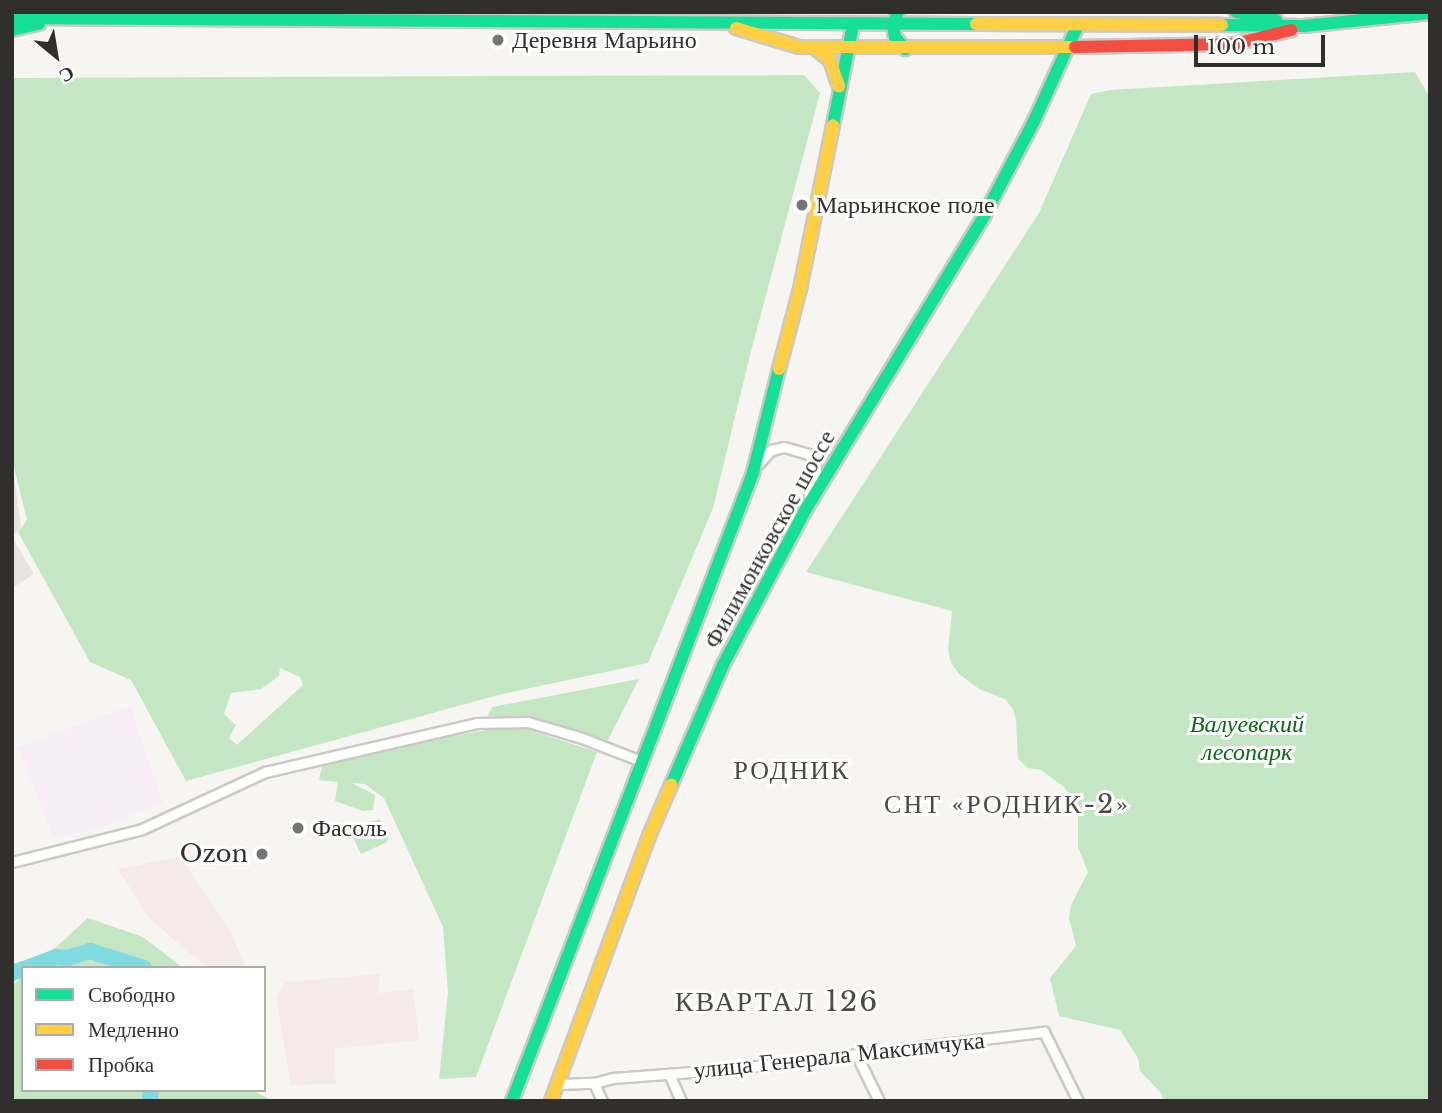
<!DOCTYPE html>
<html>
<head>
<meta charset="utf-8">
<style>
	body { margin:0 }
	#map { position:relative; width:1442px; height:1113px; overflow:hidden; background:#f7f5f2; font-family:"Libre Baskerville",serif }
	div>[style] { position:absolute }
	.built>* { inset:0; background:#e9e4dd }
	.industrial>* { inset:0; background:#f6e9ea }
	.education>* { inset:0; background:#f6edf6 }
	.green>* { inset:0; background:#c5e6c2 }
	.river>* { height:16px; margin:-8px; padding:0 8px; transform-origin:8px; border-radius:8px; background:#7fdbe0 }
	.roads { filter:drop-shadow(2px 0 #cac9c7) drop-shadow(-2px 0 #cac9c7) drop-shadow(0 2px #cac9c7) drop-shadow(0 -2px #cac9c7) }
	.street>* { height:9px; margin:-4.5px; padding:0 4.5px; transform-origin:4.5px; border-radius:4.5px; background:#fefefd }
	.fast>* { height:12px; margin:-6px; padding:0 6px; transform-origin:6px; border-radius:6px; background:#16e098 }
	.slow>* { height:12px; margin:-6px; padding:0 6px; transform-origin:6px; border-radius:6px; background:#ffcf43 }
	.jam>* { height:12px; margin:-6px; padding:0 6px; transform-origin:6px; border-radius:6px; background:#f24e42 }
	.dots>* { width:19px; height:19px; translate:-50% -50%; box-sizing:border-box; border:4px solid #fff; border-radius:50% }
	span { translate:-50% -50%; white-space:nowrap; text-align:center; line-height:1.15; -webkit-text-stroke:6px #fff; paint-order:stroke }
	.poi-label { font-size:24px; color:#312f2d }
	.left { translate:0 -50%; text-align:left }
	.right { translate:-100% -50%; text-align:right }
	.street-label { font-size:24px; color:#312f2d }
	.park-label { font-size:24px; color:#0a6915; font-style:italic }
	.neighbourhood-label { font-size:26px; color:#4c4945; letter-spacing:2px }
	.quarter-label { font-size:28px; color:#4c4945; letter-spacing:2px }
	.frame { position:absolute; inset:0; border:14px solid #312f2d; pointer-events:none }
	.legend { position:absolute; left:21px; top:966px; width:245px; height:126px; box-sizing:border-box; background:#fff; border:2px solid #adacab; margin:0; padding:9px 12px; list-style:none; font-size:21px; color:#312f2d }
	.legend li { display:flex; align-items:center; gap:14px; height:35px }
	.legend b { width:35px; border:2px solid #adacab }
	.north { position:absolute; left:21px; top:21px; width:70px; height:70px; -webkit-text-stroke:5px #fff; paint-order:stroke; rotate:150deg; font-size:19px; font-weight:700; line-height:28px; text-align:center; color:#312f2d }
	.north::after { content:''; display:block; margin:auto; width:24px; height:32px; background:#312f2d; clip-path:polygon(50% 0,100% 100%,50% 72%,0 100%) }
	.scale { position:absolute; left:1194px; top:35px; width:131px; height:32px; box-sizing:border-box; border:4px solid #312f2d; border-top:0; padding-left:9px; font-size:21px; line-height:24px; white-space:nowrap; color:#312f2d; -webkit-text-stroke:5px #fff; paint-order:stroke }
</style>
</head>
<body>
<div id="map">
	<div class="built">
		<div style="clip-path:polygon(12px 460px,21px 527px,12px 537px,34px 574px,12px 588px)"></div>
	</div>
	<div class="industrial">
		<div style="clip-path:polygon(180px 857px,230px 930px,246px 968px,207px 968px,149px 918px,118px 869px)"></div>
		<div style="clip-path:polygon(380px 974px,378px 993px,413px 989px,419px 1040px,334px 1049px,336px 1084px,291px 1085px,276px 996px,286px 982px)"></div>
	</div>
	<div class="education">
		<div style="clip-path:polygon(130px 706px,163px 803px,92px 831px,54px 838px,18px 747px)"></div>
	</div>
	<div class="green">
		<div style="clip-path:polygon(1415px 72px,1430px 98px,1430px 1101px,1163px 1101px,1161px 1093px,1140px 1071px,1138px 1058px,1120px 1030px,1059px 1016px,1050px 978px,1076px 946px,1069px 918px,1071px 905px,1088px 872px,1078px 847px,1078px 808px,1064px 787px,1041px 770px,1028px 768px,1018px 759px,1016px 720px,1013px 709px,1005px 699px,979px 689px,959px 674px,951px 663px,948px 650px,952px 611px,806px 572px,1039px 213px,1091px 94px,1111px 90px)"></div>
		<div style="clip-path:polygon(evenodd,804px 75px,820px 93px,749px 359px,713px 508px,648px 663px,498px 695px,186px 781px,131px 680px,90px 662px,18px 532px,27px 520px,12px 459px,12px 78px,804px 75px,280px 668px,300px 677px,303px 685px,237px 745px,229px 738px,236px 725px,224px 714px,231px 693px,261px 689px,279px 676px,280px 668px)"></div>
		<div style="clip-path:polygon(639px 679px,608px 740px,523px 716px,488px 716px,492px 707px)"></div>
		<div style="clip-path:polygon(491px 729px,526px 729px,597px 752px,476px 1077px,439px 1079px,448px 993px,443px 927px,384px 798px,365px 784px,352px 783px,375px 795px,373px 810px,363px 811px,335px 801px,338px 782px,319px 780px,322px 766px,354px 755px)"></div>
		<div style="clip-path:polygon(379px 819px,390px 833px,387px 842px,361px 854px,349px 829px)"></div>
		<div style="clip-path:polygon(88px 918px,143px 937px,183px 968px,33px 968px)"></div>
		<div style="clip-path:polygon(23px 976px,23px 1090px,251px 1090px,274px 1101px,12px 1101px,12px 986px)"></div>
	</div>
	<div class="river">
		<div style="left:27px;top:968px;width:31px;rotate:-21deg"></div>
		<div style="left:56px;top:957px;width:12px;rotate:5deg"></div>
		<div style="left:68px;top:958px;width:23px;rotate:-18deg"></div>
		<div style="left:90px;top:951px;width:57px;rotate:17.5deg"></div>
		<div style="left:12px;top:973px;width:12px;rotate:-20deg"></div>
		<div style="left:150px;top:1101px;width:11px;rotate:-85deg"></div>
	</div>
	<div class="roads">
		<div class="street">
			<div style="left:758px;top:464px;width:19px;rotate:-47deg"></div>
			<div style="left:771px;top:450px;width:13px;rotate:-13deg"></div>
			<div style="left:784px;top:447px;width:25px;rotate:16deg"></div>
			<div style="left:808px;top:454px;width:12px;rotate:55deg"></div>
			<div style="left:815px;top:464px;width:11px;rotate:85deg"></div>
			<div style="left:816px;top:475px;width:23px;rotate:108deg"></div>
			<div style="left:12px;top:862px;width:134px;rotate:-14.2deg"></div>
			<div style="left:142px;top:829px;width:136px;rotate:-24.9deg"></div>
			<div style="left:265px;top:772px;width:218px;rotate:-13deg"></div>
			<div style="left:477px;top:723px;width:51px;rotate:-1.1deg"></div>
			<div style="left:528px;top:722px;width:56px;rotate:16.5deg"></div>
			<div style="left:582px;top:738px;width:63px;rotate:21.3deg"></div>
			<div style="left:856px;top:1054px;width:52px;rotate:63.9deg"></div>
			<div style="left:669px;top:1074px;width:30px;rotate:66deg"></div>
			<div style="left:594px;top:1083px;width:20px;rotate:66deg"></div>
			<div style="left:557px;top:1084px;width:37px;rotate:-2deg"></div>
			<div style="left:594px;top:1083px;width:20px;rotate:-15deg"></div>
			<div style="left:613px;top:1078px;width:119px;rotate:-4.3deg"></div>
			<div style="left:732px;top:1069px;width:314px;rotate:-6.8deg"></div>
			<div style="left:1044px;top:1032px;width:77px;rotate:63.8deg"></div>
		</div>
		<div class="fast">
			<div style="left:898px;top:12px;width:14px;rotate:111deg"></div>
			<div style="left:893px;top:25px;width:12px;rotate:81deg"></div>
			<div style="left:895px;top:37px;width:16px;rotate:50deg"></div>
			<div style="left:1236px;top:12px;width:41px;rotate:11.3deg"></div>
			<div style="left:12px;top:18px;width:964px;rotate:0.36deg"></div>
			<div style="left:1222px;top:25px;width:81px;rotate:0.7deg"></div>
			<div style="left:1303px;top:26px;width:128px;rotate:-5.8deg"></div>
			<div style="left:12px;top:30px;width:28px;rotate:-13deg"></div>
			<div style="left:833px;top:125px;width:102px;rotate:-78.7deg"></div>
			<div style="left:671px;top:785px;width:131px;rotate:-66.6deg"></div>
			<div style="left:723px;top:665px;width:177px;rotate:-62deg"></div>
			<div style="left:806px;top:509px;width:343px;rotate:-58.7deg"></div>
			<div style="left:984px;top:216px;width:107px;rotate:-62.2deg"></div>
			<div style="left:1034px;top:121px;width:106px;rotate:-65.4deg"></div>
			<div style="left:512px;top:1101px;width:673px;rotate:-69.01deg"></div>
			<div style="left:753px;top:473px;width:107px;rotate:-76deg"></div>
		</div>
		<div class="slow">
			<div style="left:976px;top:24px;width:246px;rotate:0.2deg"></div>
			<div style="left:736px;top:28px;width:66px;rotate:16.8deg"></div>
			<div style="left:799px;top:47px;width:276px"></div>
			<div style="left:814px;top:47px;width:21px;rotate:39deg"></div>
			<div style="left:830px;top:60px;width:28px;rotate:71deg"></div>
			<div style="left:779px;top:369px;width:83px;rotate:-75.3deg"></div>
			<div style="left:800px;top:289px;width:167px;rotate:-78.6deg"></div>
			<div style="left:551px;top:1101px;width:283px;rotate:-69.7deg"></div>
			<div style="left:649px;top:836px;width:56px;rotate:-66.7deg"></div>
		</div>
		<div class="jam">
			<div style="left:1075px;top:47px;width:160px;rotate:-1.1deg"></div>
			<div style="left:1235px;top:44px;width:58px;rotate:-14deg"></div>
		</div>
	</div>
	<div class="dots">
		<div style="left:498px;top:40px;background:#767472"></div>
		<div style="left:802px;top:205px;background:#767472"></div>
		<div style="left:298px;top:828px;background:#767472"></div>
		<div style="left:262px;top:854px;background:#767472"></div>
	</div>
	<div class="poi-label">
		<span class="left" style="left:512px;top:40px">Деревня Марьино</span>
		<span class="left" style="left:816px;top:205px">Марьинское поле</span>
		<span class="left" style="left:312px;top:828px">Фасоль</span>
		<span class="right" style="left:248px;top:854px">Ozon</span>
	</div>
	<div class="street-label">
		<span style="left:769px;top:539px;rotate:-61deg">Филимонковское шоссе</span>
		<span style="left:839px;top:1055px;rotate:-6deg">улица Генерала Максимчука</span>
	</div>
	<div class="park-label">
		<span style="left:1247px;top:738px">Валуевский<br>лесопарк</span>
	</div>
	<div class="neighbourhood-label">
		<span style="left:792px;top:771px">РОДНИК</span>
		<span style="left:1007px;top:805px">СНТ «РОДНИК-2»</span>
	</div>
	<div class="quarter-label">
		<span style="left:777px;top:1002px">КВАРТАЛ 126</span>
	</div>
	<div class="frame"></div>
	<ul class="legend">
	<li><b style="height:9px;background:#16e098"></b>Свободно</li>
	<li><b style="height:9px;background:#ffcf43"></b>Медленно</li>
	<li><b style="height:9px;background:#f24e42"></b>Пробка</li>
	</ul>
	<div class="north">С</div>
	<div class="scale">100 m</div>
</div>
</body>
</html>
